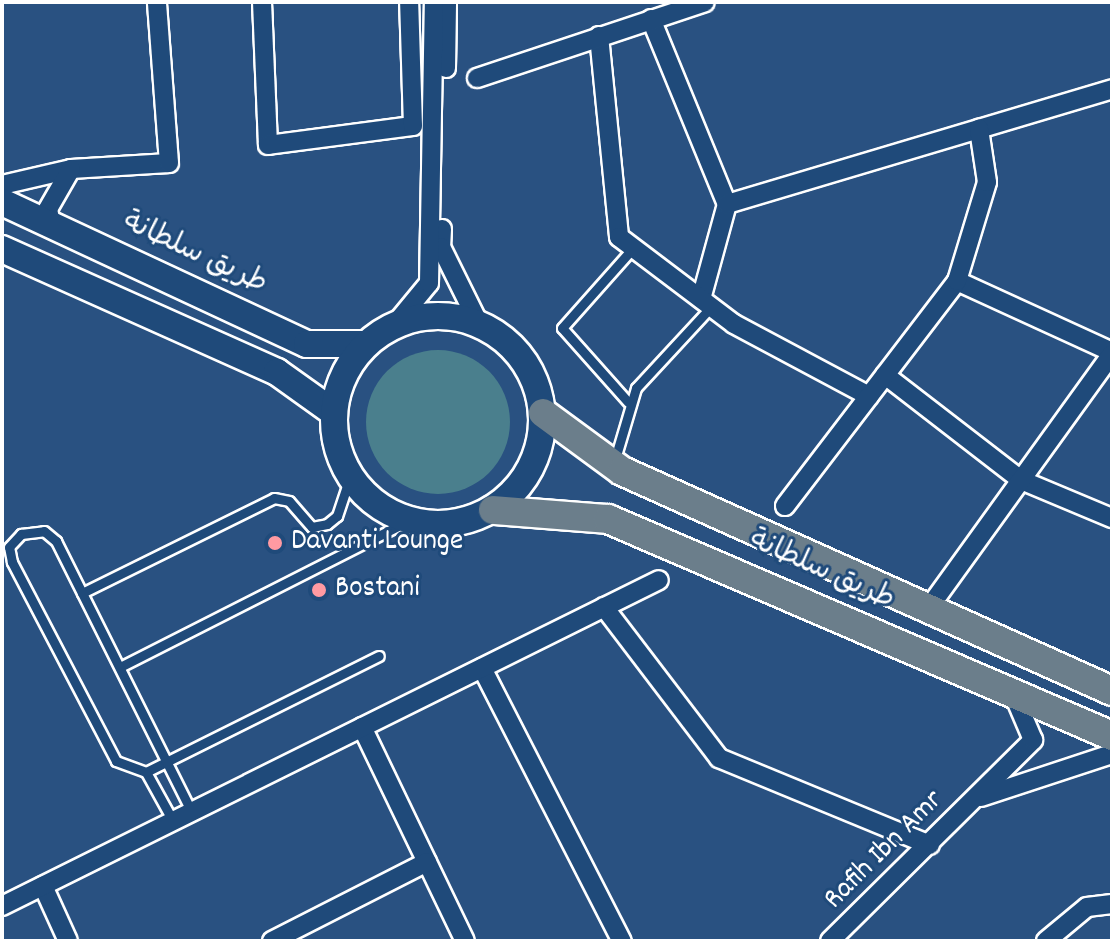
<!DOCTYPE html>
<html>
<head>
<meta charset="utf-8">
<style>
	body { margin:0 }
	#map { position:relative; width:1114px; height:943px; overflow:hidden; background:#295181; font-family:Dekko,"Playpen Sans Arabic",sans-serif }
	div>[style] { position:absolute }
	.green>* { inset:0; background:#4a7f8d }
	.round { border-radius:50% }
	.roads { filter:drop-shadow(2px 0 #fff) drop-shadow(-2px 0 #fff) drop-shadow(0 2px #fff) drop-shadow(0 -2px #fff) }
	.lane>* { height:9px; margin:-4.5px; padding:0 4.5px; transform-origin:4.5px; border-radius:4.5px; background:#1f4a7a }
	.street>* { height:18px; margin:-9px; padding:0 9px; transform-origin:9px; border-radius:9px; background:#1f4a7a }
	.secondary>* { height:26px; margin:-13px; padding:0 13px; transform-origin:13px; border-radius:13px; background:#1f4a7a }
	.secondary>.ring { margin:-13px; padding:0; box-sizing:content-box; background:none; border:26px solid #1f4a7a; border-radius:50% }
	.primary>* { height:28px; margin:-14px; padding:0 14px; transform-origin:14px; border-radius:14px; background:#6b7e8b }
	.dots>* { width:22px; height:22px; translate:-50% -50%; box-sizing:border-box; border:4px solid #1f4a7a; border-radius:50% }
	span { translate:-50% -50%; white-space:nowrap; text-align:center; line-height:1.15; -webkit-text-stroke:6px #1f4a7a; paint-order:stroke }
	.street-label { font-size:30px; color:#fff }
	.poi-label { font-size:30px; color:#fff }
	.left { translate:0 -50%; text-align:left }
	.frame { position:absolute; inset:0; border:4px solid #fff; pointer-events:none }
</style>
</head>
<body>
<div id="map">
	<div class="green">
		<div class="round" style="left:366px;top:350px;width:144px;height:144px"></div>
	</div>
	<div class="roads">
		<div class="lane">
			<div style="left:628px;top:402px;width:99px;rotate:-131.7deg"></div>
			<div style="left:562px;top:328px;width:107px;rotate:-48.4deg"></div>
			<div style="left:615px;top:459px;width:74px;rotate:-73.5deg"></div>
			<div style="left:636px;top:388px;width:110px;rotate:-47.2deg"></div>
			<div style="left:82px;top:593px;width:214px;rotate:-26.3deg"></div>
			<div style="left:274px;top:498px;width:15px;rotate:11deg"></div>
			<div style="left:289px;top:501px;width:35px;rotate:49deg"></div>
			<div style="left:312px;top:527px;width:15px;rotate:-11deg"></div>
			<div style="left:327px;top:524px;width:13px;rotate:-39deg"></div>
			<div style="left:337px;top:516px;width:44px;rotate:-71.6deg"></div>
			<div style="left:120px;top:667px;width:325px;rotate:-26.9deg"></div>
			<div style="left:146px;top:772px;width:260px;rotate:-26.5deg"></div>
			<div style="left:173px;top:821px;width:56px;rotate:-118.9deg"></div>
			<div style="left:146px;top:772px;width:32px;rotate:-160deg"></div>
			<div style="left:116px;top:761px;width:225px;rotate:-117.6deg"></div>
			<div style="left:12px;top:562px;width:15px;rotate:-101deg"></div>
			<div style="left:9px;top:547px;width:18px;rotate:-47deg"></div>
			<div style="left:21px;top:534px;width:23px;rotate:-7deg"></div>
			<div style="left:44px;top:531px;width:16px;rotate:40deg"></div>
			<div style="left:56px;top:541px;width:303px;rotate:63.4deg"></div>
		</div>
		<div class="street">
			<div style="left:262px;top:2px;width:143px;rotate:87.6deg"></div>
			<div style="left:268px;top:145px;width:146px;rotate:-7.5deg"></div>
			<div style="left:413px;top:126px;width:124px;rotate:-91.8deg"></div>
			<div style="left:651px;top:19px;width:200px;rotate:67.7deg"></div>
			<div style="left:727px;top:204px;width:98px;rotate:105.3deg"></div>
			<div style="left:599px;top:36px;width:202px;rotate:84.3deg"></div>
			<div style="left:619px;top:237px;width:144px;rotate:37.1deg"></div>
			<div style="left:734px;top:324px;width:153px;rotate:28.1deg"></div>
			<div style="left:446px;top:68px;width:66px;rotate:-89.1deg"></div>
			<div style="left:477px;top:78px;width:240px;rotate:-18.4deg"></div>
			<div style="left:2px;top:185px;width:71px;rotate:-13.1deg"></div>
			<div style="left:71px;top:169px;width:98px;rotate:-3.5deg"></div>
			<div style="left:169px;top:163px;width:161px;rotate:-94.3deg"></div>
			<div style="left:727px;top:204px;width:402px;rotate:-16.6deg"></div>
			<div style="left:52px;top:227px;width:18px;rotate:-103deg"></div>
			<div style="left:48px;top:209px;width:46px;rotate:-60.1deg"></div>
			<div style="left:442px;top:229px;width:18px;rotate:93deg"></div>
			<div style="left:441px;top:247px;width:84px;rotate:63.7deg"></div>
			<div style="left:957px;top:281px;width:170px;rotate:24.6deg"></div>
			<div style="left:397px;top:322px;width:50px;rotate:-50.6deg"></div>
			<div style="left:429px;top:283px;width:281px;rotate:-89deg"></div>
			<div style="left:885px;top:375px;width:172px;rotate:37.7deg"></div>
			<div style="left:1021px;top:480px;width:99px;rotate:22.7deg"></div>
			<div style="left:785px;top:506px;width:283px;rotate:-52.6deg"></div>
			<div style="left:957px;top:281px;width:103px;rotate:-73.1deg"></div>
			<div style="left:987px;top:182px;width:54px;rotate:-98.6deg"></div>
			<div style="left:604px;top:607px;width:190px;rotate:52.7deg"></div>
			<div style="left:719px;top:758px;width:228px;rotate:22.4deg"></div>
			<div style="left:928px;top:609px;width:314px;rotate:-54.2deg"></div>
			<div style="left:482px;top:668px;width:307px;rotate:62.9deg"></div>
			<div style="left:362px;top:727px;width:237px;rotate:64.3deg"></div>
			<div style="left:981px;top:797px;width:138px;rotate:-18.2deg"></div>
			<div style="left:43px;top:886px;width:60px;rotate:65.6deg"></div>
			<div style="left:2px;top:906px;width:733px;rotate:-26.39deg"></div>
			<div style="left:272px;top:941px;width:174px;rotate:-27deg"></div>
			<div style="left:830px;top:941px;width:286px;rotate:-44.7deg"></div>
			<div style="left:1033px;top:740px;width:51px;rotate:-113.1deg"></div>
			<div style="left:1046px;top:941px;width:53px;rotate:-39.7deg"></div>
			<div style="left:1087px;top:907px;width:25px;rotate:-7deg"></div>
		</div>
		<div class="secondary">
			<div style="left:2px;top:202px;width:336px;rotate:25deg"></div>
			<div style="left:307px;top:344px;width:56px"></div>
			<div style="left:2px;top:249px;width:301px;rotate:24.1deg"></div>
			<div style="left:277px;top:372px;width:69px;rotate:35.5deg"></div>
			<div class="ring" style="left:334px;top:316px;width:182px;height:182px"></div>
		</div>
		<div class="primary">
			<div style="left:543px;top:413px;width:98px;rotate:36.3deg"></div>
			<div style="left:622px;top:471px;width:537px;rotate:24.18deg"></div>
			<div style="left:493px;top:510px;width:115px;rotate:4.5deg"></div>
			<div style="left:608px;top:519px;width:549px;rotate:23.29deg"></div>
		</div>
	</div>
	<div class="dots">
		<div style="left:275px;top:543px;background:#ff9aa2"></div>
		<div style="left:319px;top:590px;background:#ff9aa2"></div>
	</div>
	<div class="street-label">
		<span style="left:194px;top:255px;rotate:25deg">طريق سلطانة</span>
		<span style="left:821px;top:572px;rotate:24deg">طريق سلطانة</span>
		<span style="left:885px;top:851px;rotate:-45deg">Rafih Ibn Amr</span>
	</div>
	<div class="poi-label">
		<span class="left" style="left:291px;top:543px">Davanti Lounge</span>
		<span class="left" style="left:335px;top:590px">Bostani</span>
	</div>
	<div class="frame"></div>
</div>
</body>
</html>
